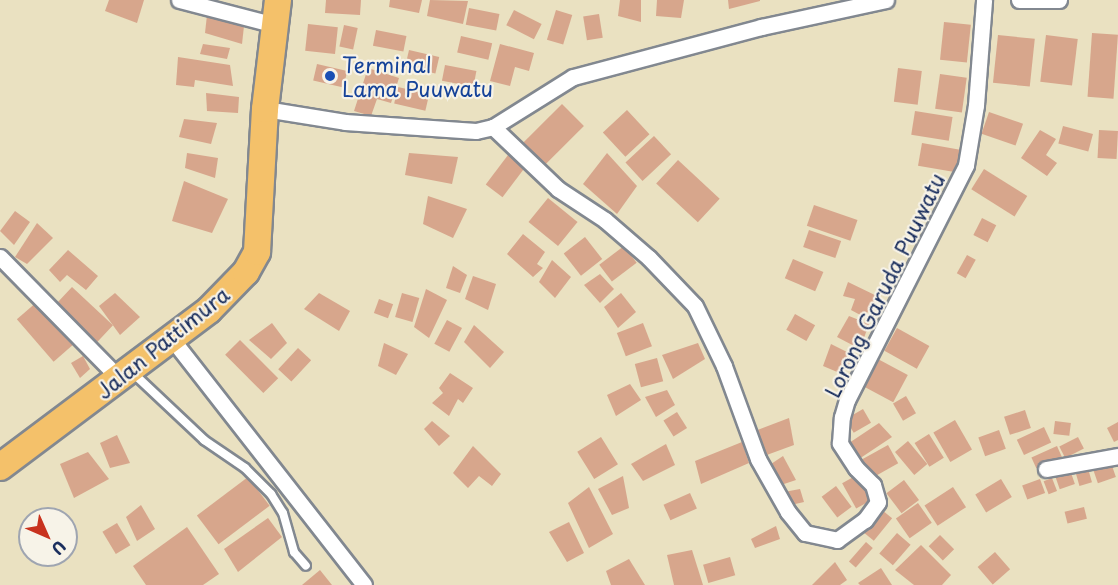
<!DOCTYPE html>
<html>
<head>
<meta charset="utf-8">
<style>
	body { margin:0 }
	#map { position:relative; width:1118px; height:585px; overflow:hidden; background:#eae1c1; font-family:"Playpen Sans",sans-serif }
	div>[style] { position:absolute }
	.building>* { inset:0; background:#d7a68c; transform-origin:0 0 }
	.roads { filter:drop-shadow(2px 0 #828890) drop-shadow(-2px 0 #828890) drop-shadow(0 2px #828890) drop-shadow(0 -2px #828890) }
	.service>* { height:8px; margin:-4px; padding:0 4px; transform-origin:4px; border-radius:4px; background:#fff }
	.minor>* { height:15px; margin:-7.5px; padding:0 7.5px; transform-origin:7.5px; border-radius:7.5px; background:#fff }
	.trunk>* { height:26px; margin:-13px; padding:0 13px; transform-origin:13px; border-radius:13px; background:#f4c16a }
	.dots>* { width:16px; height:16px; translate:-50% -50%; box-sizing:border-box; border:3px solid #f7f3e8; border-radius:50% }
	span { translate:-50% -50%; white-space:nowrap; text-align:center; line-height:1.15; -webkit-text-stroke:4.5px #f7f3e8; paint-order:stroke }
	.transit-label { font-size:21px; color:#164399 }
	.left { translate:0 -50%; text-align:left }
	.street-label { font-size:21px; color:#1b2f5e }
	.north { position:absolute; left:18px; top:507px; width:60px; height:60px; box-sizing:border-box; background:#f7f3e8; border:2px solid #9fa5b1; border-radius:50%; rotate:135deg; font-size:16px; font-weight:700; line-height:24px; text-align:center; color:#1b2f5e }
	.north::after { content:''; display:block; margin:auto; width:21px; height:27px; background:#c8321e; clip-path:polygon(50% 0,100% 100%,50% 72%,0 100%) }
</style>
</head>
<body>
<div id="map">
	<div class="building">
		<div style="clip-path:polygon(109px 0,144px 0,137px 23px,105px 11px)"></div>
		<div style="clip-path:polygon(326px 0,361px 0,360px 15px,325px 13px)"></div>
		<div style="clip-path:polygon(390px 0,422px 0,419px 13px,389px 7px)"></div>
		<div style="clip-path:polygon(430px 0,468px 1px,463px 24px,427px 16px)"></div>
		<div style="clip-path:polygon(620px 0,641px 0,641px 22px,618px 16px)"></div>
		<div style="clip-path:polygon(657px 0,684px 0,681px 18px,656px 16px)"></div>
		<div style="clip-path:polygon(728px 0,760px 0,760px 1px,729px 9px)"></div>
		<div style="left:469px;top:8px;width:31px;height:17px;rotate:11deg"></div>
		<div style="left:514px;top:10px;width:31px;height:17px;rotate:27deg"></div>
		<div style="left:556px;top:10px;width:17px;height:31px;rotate:17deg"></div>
		<div style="left:599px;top:14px;width:24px;height:16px;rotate:81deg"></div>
		<div style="clip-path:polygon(207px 15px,244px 26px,242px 44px,205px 33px)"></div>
		<div style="left:944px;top:22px;width:27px;height:38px;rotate:6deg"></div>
		<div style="left:308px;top:24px;width:30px;height:27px;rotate:6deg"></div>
		<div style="left:344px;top:25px;width:14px;height:22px;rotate:12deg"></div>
		<div style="left:376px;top:30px;width:31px;height:16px;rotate:11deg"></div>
		<div style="left:1092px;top:33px;width:26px;height:64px;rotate:4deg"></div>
		<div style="left:998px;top:35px;width:37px;height:48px;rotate:6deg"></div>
		<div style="left:1046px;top:35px;width:32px;height:47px;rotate:7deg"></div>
		<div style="left:461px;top:36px;width:32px;height:17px;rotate:13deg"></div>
		<div style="clip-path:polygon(203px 44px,230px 48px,227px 59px,200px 54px)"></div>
		<div style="clip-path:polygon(500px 44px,534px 53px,529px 71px,515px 67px,510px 86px,490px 81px)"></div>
		<div style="left:409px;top:50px;width:31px;height:17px;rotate:13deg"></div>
		<div style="clip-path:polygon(178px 57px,230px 65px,233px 86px,195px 80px,194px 87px,176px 85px)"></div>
		<div style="left:317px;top:64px;width:31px;height:17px;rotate:13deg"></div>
		<div style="left:445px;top:65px;width:32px;height:16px;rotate:11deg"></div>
		<div style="clip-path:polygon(368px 68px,399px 78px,391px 103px,377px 99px,371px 116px,354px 111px)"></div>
		<div style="left:898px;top:68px;width:24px;height:34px;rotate:7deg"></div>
		<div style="left:940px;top:74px;width:27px;height:35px;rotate:8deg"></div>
		<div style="left:398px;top:87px;width:32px;height:17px;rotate:13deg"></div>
		<div style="clip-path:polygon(206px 93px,239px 97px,238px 113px,207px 111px)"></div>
		<div style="left:562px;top:104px;width:31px;height:56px;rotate:45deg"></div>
		<div style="left:627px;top:110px;width:33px;height:33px;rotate:47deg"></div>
		<div style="left:915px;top:111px;width:38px;height:24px;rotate:9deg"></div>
		<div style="left:989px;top:112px;width:36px;height:23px;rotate:19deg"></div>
		<div style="clip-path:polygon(184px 119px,217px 123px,211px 144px,179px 137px)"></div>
		<div style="left:1063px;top:126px;width:31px;height:18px;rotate:15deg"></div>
		<div style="clip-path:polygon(1040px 130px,1056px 139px,1046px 155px,1057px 163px,1047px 176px,1021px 158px)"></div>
		<div style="left:1099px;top:130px;width:19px;height:28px;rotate:3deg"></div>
		<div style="left:654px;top:136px;width:25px;height:39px;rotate:47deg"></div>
		<div style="left:922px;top:143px;width:40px;height:23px;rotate:10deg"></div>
		<div style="clip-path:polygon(187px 153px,218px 158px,215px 178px,185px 168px)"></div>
		<div style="clip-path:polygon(409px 153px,458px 157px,452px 184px,405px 175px)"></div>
		<div style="clip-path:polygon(607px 153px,637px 186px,617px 214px,583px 184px)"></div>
		<div style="left:508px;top:155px;width:21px;height:37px;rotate:37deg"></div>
		<div style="left:678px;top:160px;width:57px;height:32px;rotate:43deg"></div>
		<div style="left:984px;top:169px;width:51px;height:24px;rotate:32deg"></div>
		<div style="clip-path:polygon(184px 181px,228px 199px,212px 233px,172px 221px)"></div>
		<div style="clip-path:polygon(428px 196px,467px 209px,453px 238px,423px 224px)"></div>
		<div style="left:548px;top:198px;width:38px;height:31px;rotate:39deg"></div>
		<div style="left:814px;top:205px;width:46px;height:22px;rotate:19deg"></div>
		<div style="clip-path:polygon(15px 211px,30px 222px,14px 245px,0 231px)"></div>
		<div style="left:982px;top:218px;width:16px;height:19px;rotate:27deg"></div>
		<div style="clip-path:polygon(37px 223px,53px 238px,27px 264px,15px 257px)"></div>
		<div style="left:809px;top:230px;width:34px;height:18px;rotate:19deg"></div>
		<div style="clip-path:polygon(523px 234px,545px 252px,537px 264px,543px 268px,533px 277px,507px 254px)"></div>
		<div style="left:585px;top:237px;width:28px;height:27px;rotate:52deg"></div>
		<div style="left:624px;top:246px;width:21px;height:31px;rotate:53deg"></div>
		<div style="clip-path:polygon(68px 250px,98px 276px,86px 290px,67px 275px,60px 282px,49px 270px)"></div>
		<div style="left:967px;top:255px;width:10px;height:21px;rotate:29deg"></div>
		<div style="left:793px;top:259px;width:33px;height:21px;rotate:23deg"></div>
		<div style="clip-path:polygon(552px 260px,571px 277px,555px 298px,539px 282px)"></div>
		<div style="clip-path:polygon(453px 266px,467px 275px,460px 293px,446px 288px)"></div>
		<div style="clip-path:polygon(600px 274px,614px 289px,600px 303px,584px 285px)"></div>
		<div style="clip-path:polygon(473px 276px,496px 284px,488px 310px,465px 299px)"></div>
		<div style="clip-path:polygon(848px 282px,879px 297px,864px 317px,851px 310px,855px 299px,843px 296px)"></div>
		<div style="left:72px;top:287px;width:56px;height:23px;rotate:43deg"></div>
		<div style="clip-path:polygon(426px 289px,447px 300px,429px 338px,414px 327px)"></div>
		<div style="clip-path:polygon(115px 293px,140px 317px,120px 335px,99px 306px)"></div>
		<div style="clip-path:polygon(319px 293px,350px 311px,339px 331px,304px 309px)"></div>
		<div style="left:402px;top:293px;width:18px;height:25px;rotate:16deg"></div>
		<div style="clip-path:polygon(621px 293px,636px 312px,618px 328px,604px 307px)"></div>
		<div style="left:379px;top:299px;width:15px;height:15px;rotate:20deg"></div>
		<div style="left:38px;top:301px;width:56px;height:28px;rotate:49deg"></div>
		<div style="left:795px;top:314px;width:23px;height:18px;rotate:29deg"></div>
		<div style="clip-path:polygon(849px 316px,869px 324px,860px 349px,837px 337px)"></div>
		<div style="left:447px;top:320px;width:17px;height:27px;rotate:28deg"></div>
		<div style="clip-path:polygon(272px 323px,287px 343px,271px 359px,249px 340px)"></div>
		<div style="left:643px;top:323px;width:25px;height:28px;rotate:69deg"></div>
		<div style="clip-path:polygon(474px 325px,504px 352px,490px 368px,464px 342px)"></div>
		<div style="left:897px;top:328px;width:37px;height:26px;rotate:29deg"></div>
		<div style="left:240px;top:340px;width:54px;height:21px;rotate:45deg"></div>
		<div style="clip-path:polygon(384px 343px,408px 354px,396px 375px,378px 366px)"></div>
		<div style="clip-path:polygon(698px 343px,705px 359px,673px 379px,662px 355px)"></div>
		<div style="clip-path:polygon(831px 344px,855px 356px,842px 374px,823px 366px)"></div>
		<div style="left:298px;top:348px;width:18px;height:29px;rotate:43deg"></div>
		<div style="clip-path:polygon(83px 356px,90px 369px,80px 378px,71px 363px)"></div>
		<div style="left:657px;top:358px;width:24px;height:23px;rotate:75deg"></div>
		<div style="left:876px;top:358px;width:36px;height:31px;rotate:28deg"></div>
		<div style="clip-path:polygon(450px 373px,473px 388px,463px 403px,458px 399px,449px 416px,432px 403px,443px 393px,439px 388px)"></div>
		<div style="clip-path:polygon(630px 384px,641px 400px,616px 416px,607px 395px)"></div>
		<div style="clip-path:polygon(667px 390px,675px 405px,656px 417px,645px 397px)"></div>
		<div style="left:906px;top:396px;width:20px;height:15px;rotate:60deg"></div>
		<div style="left:863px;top:409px;width:16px;height:20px;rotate:60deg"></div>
		<div style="left:1025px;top:410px;width:19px;height:22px;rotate:72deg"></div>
		<div style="left:677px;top:412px;width:19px;height:16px;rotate:58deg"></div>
		<div style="clip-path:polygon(789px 418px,794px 445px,764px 456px,755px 431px)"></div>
		<div style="left:955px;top:420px;width:34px;height:25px;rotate:60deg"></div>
		<div style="clip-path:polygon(432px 421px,450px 436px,439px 446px,424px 429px)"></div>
		<div style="left:1055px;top:421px;width:16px;height:13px;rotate:7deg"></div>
		<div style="clip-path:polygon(1118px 422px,1118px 440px,1114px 442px,1107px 428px)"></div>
		<div style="clip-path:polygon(879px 423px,892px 437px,859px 459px,846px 445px)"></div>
		<div style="left:1044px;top:427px;width:17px;height:30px;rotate:65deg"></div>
		<div style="left:999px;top:430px;width:20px;height:22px;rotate:70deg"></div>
		<div style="left:929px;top:434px;width:28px;height:17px;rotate:58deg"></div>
		<div style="clip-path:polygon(117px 435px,130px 463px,110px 468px,100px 443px)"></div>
		<div style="left:601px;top:437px;width:32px;height:28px;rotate:58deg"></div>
		<div style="left:1078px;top:437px;width:13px;height:21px;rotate:63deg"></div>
		<div style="left:908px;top:441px;width:30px;height:17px;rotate:50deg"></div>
		<div style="clip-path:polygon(742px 442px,749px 463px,701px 484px,695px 461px)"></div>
		<div style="clip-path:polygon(666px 444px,675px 465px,643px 481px,631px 464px)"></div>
		<div style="left:888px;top:445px;width:21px;height:32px;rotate:61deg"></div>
		<div style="clip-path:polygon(473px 446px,501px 474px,492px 486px,479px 476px,468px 488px,453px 473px)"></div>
		<div style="left:1057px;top:446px;width:12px;height:28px;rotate:66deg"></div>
		<div style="clip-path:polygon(88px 452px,109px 479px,74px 498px,60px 464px)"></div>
		<div style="clip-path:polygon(783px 456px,796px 480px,781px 485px,768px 466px)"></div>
		<div style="left:1110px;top:460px;width:18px;height:19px;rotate:71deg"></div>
		<div style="left:1087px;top:465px;width:18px;height:13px;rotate:74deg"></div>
		<div style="left:1069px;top:467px;width:18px;height:16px;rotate:71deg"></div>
		<div style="left:857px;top:475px;width:29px;height:17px;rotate:61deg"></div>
		<div style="clip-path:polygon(623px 476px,629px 508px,612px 515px,598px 489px)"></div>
		<div style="left:248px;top:477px;width:36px;height:64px;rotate:53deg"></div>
		<div style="left:1052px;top:478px;width:14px;height:9px;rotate:69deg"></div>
		<div style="left:1001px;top:479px;width:21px;height:30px;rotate:59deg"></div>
		<div style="left:1040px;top:479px;width:15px;height:19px;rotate:70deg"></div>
		<div style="left:904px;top:480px;width:25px;height:22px;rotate:53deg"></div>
		<div style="left:836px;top:486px;width:26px;height:18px;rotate:53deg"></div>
		<div style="clip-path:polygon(589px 487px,613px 534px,589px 548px,568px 503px)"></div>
		<div style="left:953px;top:487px;width:24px;height:34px;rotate:57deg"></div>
		<div style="clip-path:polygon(800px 489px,804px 502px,791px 505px,784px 492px)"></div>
		<div style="left:690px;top:493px;width:17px;height:29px;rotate:66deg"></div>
		<div style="left:918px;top:503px;width:24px;height:27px;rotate:55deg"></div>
		<div style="clip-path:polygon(141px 505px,155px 529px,137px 541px,126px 517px)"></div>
		<div style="left:1084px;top:507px;width:12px;height:20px;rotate:76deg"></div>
		<div style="left:882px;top:510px;width:13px;height:29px;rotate:39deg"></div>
		<div style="clip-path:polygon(268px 518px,282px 537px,238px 572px,224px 549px)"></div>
		<div style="clip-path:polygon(569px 522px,584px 553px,567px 562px,549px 532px)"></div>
		<div style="left:117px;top:523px;width:26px;height:17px;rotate:59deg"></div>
		<div style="clip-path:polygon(776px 526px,780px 539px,755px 548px,751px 539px)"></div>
		<div style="clip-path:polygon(187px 527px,219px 574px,203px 585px,146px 585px,133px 566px)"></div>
		<div style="left:897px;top:533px;width:18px;height:27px;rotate:41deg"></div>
		<div style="left:940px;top:535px;width:20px;height:16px;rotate:45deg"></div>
		<div style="left:866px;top:542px;width:9px;height:26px;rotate:41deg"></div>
		<div style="clip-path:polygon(921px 545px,951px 575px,942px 585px,914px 585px,895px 570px)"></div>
		<div style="clip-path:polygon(692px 550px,703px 585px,674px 585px,667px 555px)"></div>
		<div style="left:995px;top:552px;width:23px;height:23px;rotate:49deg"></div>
		<div style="left:730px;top:557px;width:19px;height:28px;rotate:74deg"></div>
		<div style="clip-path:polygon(629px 559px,645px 585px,611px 585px,606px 571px)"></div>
		<div style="clip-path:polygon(835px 562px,847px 580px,840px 585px,812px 585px)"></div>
		<div style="clip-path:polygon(881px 568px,892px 585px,860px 585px,858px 583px)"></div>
		<div style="clip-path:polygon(320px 570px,332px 585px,302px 585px)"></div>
	</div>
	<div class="roads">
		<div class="service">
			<div style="left:133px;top:373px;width:98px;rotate:43.3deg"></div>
			<div style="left:204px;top:440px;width:50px;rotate:34.3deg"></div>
			<div style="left:245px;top:468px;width:37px;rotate:45deg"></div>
			<div style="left:271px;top:494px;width:22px;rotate:58deg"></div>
			<div style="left:283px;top:513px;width:41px;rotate:74.2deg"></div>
			<div style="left:294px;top:552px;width:18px;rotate:49deg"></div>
		</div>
		<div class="minor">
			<div style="left:179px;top:0;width:99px;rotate:14.6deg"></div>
			<div style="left:1019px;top:0;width:40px"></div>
			<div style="left:265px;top:109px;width:81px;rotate:9.2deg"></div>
			<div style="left:345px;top:122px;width:131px;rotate:3.9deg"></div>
			<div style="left:476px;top:131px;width:17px;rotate:-13deg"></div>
			<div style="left:493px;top:127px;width:94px;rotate:-32deg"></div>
			<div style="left:573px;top:77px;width:195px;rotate:-14.9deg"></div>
			<div style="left:761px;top:27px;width:128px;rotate:-12.2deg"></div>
			<div style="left:493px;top:127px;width:90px;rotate:43.6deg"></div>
			<div style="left:558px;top:189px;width:56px;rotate:33.4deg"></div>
			<div style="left:605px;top:220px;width:58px;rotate:40.8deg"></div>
			<div style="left:649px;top:258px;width:66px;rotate:46.2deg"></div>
			<div style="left:695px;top:306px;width:67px;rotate:64.2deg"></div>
			<div style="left:724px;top:366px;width:99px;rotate:69.9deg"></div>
			<div style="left:758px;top:459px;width:61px;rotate:60.5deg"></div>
			<div style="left:788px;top:512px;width:27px;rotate:51deg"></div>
			<div style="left:805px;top:533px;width:33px;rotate:12deg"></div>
			<div style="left:837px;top:540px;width:34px;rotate:-36deg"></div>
			<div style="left:865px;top:520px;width:22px;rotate:-54deg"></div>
			<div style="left:878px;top:502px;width:18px;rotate:-106deg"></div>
			<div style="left:873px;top:485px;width:24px;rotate:-135deg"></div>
			<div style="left:856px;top:468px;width:30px;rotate:-123deg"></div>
			<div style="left:840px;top:443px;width:26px;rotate:-86deg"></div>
			<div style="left:842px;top:417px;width:18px;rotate:-74deg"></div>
			<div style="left:847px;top:400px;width:263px;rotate:-63.1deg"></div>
			<div style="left:966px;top:165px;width:61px;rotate:-80.5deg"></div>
			<div style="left:976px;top:105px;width:105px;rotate:-85.6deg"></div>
			<div style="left:0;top:257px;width:170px;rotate:45.5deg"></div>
			<div style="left:172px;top:339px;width:312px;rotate:52deg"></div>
			<div style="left:1046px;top:469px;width:73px;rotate:-10.2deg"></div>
		</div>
		<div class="trunk">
			<div style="left:0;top:467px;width:261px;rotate:-36.9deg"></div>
			<div style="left:209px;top:310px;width:53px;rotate:-45.8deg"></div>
			<div style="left:246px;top:272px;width:23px;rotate:-61deg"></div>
			<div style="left:257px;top:252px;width:143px;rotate:-86.8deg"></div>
			<div style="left:265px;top:109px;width:110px;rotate:-83.2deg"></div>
		</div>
	</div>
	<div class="dots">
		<div style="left:330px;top:76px;background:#1a4fb4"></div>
	</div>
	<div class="transit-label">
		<span class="left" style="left:342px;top:76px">Terminal<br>Lama Puuwatu</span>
	</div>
	<div class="street-label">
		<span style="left:884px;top:285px;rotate:-64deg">Lorong Garuda Puuwatu</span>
		<span style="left:162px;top:342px;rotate:-39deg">Jalan Pattimura</span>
	</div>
	<div class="north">U</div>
</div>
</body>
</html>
